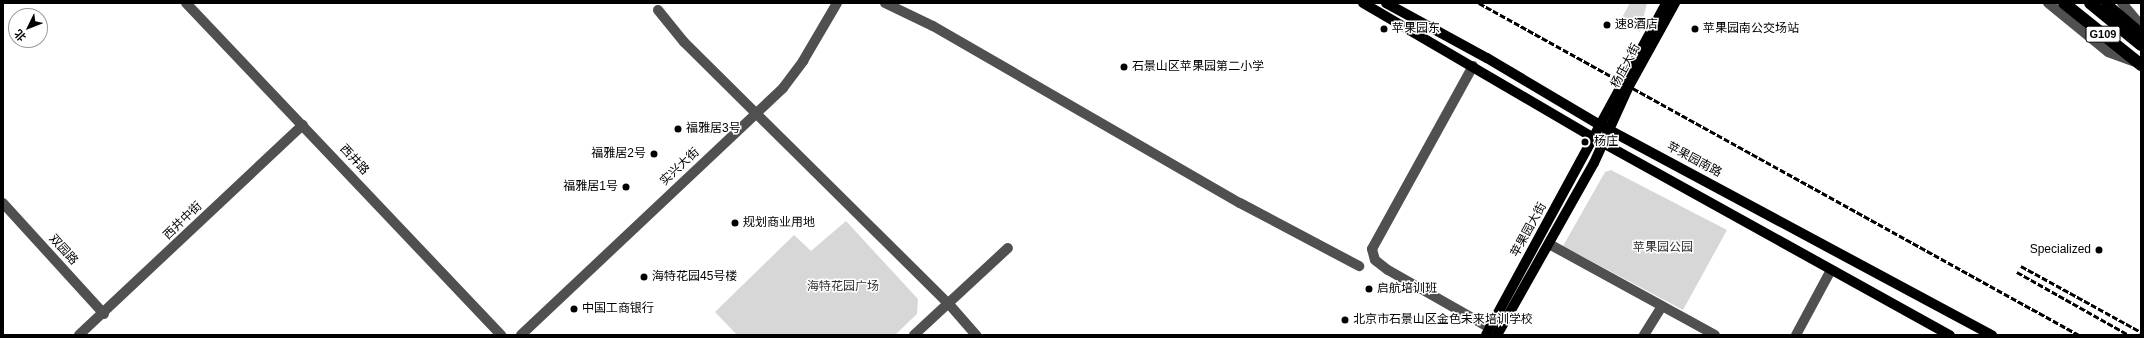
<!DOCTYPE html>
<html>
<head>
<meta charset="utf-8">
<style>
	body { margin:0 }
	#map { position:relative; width:2144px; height:338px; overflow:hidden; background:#fff; font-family:Arial,"Noto Sans SC",sans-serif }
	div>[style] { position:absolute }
	.green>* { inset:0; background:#d7d7d7 }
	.minor>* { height:10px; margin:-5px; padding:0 5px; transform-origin:5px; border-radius:5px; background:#505050 }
	.major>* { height:10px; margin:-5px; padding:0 5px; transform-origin:5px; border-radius:5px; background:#000 }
	.highway>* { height:12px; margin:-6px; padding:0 6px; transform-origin:6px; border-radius:6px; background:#000 }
	.rail>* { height:2.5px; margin-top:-1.25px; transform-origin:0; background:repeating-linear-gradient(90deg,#000 0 6px,transparent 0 8px) }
	.dots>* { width:11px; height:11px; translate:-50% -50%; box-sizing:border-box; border:2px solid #fff; border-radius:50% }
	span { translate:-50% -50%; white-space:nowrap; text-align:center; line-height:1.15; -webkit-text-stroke:3px #fff; paint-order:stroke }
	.shield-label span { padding:1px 3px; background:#fff; border:1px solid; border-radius:3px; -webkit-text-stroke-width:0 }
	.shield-label { font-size:11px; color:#000; font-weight:700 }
	.poi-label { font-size:12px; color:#000 }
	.left { translate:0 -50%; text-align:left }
	.right { translate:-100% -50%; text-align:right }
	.street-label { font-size:12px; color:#000 }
	.park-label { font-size:12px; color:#2e2e2e }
	.frame { position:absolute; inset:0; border:4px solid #000; pointer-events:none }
	.north { position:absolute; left:8px; top:8px; width:40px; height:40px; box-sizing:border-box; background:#fff; border:1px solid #999; border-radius:50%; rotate:227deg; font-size:11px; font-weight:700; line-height:16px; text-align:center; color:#000 }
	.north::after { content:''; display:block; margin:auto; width:14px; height:18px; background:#000; clip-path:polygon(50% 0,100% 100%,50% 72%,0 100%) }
</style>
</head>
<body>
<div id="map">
	<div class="green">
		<div style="clip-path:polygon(1630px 3px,1647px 3px,1640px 32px,1620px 21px)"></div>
		<div style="clip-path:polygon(1611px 170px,1727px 230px,1683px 310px,1563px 246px,1605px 172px)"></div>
		<div style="clip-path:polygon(846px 221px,918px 299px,917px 314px,895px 335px,737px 335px,715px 312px,794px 235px,811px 251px)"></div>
	</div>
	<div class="minor">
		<div style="left:186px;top:3px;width:458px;rotate:46.5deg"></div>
		<div style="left:885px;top:3px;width:53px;rotate:25.6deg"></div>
		<div style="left:933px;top:26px;width:354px;rotate:30deg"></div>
		<div style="left:1240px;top:203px;width:135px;rotate:27.9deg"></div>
		<div style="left:2048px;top:3px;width:77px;rotate:39.2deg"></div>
		<div style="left:2108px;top:52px;width:27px;rotate:20deg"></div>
		<div style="left:2122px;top:3px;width:30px;rotate:50deg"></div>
		<div style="left:658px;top:10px;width:41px;rotate:50.9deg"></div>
		<div style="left:684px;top:42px;width:371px;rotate:44.7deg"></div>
		<div style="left:948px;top:303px;width:43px;rotate:48.8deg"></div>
		<div style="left:1473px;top:66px;width:209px;rotate:118.9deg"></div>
		<div style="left:1372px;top:249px;width:11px;rotate:75deg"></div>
		<div style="left:1375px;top:260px;width:16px;rotate:38deg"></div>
		<div style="left:1388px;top:270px;width:117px;rotate:29.6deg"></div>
		<div style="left:3px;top:203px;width:150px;rotate:47.7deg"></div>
		<div style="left:1549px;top:244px;width:189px;rotate:28.7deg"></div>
		<div style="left:79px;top:335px;width:307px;rotate:-43.2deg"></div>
		<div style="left:521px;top:335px;width:360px;rotate:-43.3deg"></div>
		<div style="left:783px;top:88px;width:34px;rotate:-53deg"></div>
		<div style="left:803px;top:61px;width:67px;rotate:-59.6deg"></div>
		<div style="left:914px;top:335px;width:128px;rotate:-42.8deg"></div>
		<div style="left:1644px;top:335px;width:34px;rotate:-58deg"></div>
		<div style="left:1796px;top:335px;width:74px;rotate:-61.7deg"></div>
	</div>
	<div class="major">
		<div style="left:1363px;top:3px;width:268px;rotate:30.3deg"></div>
		<div style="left:1594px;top:138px;width:407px;rotate:29deg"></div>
		<div style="left:1386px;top:3px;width:115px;rotate:28.6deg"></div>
		<div style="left:1487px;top:58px;width:131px;rotate:30.7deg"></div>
		<div style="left:1600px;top:125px;width:445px;rotate:28.2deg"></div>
		<div style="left:2106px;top:3px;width:46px;rotate:40.6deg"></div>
		<div style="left:1486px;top:335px;width:378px;rotate:-61.5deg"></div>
		<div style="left:1497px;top:335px;width:197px;rotate:-60.6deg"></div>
		<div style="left:1594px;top:163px;width:85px;rotate:-65.6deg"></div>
		<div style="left:1629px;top:86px;width:95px;rotate:-61deg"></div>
	</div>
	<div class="highway">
		<div style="left:2064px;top:3px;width:99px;rotate:38.8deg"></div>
		<div style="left:2090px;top:3px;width:66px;rotate:39.5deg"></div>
	</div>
	<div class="rail">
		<div style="left:1479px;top:3px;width:686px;rotate:28.96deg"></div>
		<div style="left:2021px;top:266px;width:137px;rotate:28.8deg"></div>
		<div style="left:2017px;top:272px;width:129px;rotate:29.4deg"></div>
	</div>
	<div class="dots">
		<div style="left:1607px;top:25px;background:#000"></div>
		<div style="left:1384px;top:29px;background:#000"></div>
		<div style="left:1695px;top:29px;background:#000"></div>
		<div style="left:1124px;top:67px;background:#000"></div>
		<div style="left:678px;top:129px;background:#000"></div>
		<div style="left:1585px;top:142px;background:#000"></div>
		<div style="left:654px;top:154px;background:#000"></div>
		<div style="left:626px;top:187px;background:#000"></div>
		<div style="left:735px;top:223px;background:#000"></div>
		<div style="left:2099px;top:250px;background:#000"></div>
		<div style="left:644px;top:277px;background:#000"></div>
		<div style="left:1369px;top:289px;background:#000"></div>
		<div style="left:574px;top:309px;background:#000"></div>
		<div style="left:1345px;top:320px;background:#000"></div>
	</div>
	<div class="shield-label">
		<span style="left:2103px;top:34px">G109</span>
	</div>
	<div class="poi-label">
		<span class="left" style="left:1615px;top:25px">速8酒店</span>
		<span class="left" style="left:1392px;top:29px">苹果园东</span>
		<span class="left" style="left:1703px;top:29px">苹果园南公交场站</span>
		<span class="left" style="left:1132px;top:67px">石景山区苹果园第二小学</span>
		<span class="left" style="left:686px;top:129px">福雅居3号</span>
		<span class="left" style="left:1594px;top:142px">杨庄</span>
		<span class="right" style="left:646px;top:154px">福雅居2号</span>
		<span class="right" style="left:618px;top:187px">福雅居1号</span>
		<span class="left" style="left:743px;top:223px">规划商业用地</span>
		<span class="right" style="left:2091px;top:250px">Specialized</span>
		<span class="left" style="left:652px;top:277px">海特花园45号楼</span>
		<span class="left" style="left:1377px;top:289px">启航培训班</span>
		<span class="left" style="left:582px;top:309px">中国工商银行</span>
		<span class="left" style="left:1353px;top:320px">北京市石景山区金色未来培训学校</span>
	</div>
	<div class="street-label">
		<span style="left:1626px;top:66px;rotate:-62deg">杨庄大街</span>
		<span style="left:354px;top:160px;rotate:47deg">西井路</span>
		<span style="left:1694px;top:160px;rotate:28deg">苹果园南路</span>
		<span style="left:680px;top:167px;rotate:-43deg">实兴大街</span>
		<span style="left:183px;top:221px;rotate:-44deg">西井中街</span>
		<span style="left:1529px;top:230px;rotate:-61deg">苹果园大街</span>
		<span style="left:63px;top:250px;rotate:48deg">双园路</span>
	</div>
	<div class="park-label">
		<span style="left:1663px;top:248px">苹果园公园</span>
		<span style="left:843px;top:287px">海特花园广场</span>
	</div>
	<div class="frame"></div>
	<div class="north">北</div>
</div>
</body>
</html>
